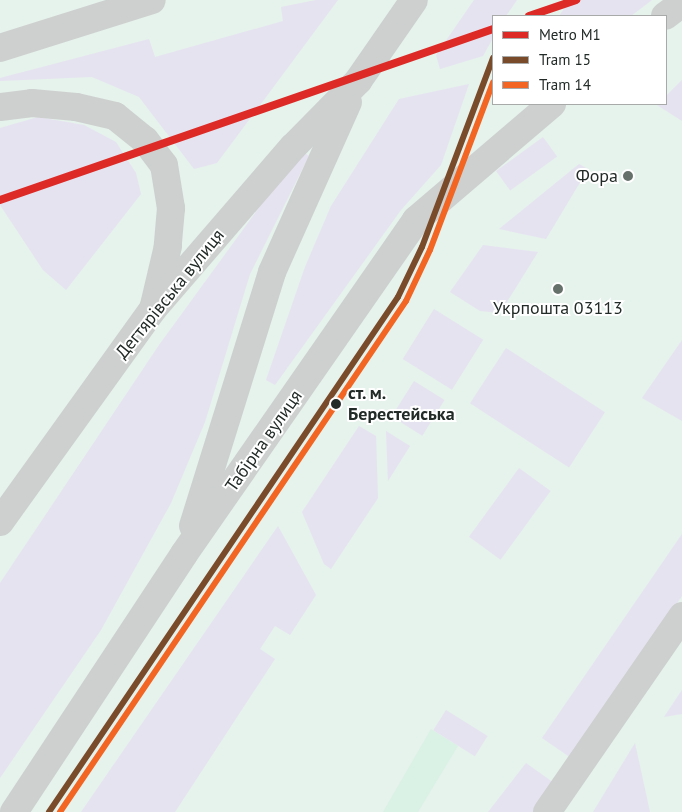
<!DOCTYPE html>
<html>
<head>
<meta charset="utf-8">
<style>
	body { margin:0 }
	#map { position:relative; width:682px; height:812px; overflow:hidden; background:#e6f2ec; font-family:"PT Sans",sans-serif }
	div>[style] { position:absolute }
	.built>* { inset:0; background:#daf1e5 }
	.green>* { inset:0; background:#e6e3f0; transform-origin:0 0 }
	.minor>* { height:28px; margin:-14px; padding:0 14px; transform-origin:14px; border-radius:14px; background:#cdd0cf }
	.major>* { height:28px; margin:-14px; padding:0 14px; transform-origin:14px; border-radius:14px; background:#cdd0cf }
	.tram-1>* { height:6px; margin:-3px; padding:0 3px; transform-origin:3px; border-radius:3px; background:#7a4b2a }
	.tram-2>* { height:6px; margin:-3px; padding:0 3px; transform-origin:3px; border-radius:3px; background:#f26522 }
	.metro-1>* { height:8px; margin:-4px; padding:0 4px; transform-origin:4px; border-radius:4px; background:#dd2a26 }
	.dots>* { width:14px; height:14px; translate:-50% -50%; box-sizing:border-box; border:2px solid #fff; border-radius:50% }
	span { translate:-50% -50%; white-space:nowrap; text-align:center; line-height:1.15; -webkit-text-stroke:4px #fff; paint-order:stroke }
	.poi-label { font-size:18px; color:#222b27 }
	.right { translate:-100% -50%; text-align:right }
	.street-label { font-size:18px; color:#222b27 }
	.stop-label { font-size:18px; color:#222b27; font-weight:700 }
	.left { translate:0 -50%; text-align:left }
	.legend { position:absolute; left:492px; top:15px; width:175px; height:90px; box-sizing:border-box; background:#fff; border:1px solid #a7aaa9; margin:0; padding:6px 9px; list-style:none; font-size:15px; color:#222b27 }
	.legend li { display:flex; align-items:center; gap:10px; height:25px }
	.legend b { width:25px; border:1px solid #a7aaa9 }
</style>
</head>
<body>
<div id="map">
	<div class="built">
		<div style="clip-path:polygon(431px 729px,458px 746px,418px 812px,383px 812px)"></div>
	</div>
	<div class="green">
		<div style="clip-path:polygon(316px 0,338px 0,217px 163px,194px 169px,139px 97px,92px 77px,0 81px,0 78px,149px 39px,155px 57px,283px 21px,281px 7px)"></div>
		<div style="clip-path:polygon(474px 0,517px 0,506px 16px,493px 16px,493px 38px,483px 56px,440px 69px,436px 55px)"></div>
		<div style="clip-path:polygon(570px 0,652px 0,631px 16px,559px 16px)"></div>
		<div style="clip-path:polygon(682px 80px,682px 121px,657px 105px,666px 104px,666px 96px)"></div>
		<div style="clip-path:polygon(469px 84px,441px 165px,401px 210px,275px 385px,266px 380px,305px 267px,331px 206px,399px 99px)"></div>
		<div style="clip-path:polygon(38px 117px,84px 125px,116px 142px,136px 173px,141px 194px,66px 290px,43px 270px,0 205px,0 128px)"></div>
		<div style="left:543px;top:137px;width:24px;height:58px;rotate:54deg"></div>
		<div style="clip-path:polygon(301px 150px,309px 156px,250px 274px,205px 422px,171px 503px,101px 630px,0 778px,0 583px,159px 345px)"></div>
		<div style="clip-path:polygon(579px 164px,588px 169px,546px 239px,499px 229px)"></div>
		<div style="clip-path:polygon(483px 245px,538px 252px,500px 313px,480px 311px,450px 292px)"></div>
		<div style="left:434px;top:309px;width:58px;height:59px;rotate:32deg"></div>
		<div style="clip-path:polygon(682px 340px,682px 421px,642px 398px)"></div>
		<div style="left:506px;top:348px;width:118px;height:66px;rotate:33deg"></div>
		<div style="left:414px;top:381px;width:36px;height:42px;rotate:32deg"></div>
		<div style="clip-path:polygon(359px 426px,376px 436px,378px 498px,331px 569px,324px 564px,302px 512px)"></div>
		<div style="clip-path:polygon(386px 431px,410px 446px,388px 481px)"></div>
		<div style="left:519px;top:468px;width:39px;height:85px;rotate:36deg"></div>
		<div style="clip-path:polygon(278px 526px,316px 595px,290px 635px,275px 626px,260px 649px,275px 659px,175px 812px,81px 812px)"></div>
		<div style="clip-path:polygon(682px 534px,682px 596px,571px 758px,542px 738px)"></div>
		<div style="clip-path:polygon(682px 690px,682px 714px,664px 717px)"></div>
		<div style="left:446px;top:710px;width:49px;height:24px;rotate:32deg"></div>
		<div style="clip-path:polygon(635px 743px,650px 812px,593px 812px)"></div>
		<div style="clip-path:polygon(526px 763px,554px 783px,533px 812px,488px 812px)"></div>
	</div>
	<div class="minor">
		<div style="left:547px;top:812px;width:238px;rotate:-55.4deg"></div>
	</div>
	<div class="major">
		<div style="left:665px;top:16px;width:21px;rotate:-37deg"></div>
		<div style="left:0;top:48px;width:159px;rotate:-17.5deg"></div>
		<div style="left:0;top:107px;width:32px;rotate:-7deg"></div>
		<div style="left:32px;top:103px;width:44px;rotate:5.2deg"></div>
		<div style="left:76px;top:107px;width:40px;rotate:13deg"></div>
		<div style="left:115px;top:116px;width:38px;rotate:39deg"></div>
		<div style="left:145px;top:140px;width:31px;rotate:53deg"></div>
		<div style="left:164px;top:165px;width:44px;rotate:80.8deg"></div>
		<div style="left:171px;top:208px;width:38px;rotate:95deg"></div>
		<div style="left:168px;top:246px;width:61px;rotate:103.3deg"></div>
		<div style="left:0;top:522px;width:262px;rotate:-54.3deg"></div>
		<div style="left:153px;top:309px;width:214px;rotate:-49.2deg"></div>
		<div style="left:293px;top:147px;width:93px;rotate:-45.4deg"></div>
		<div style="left:358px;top:81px;width:98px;rotate:-55.3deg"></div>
		<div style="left:193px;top:526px;width:266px;rotate:-72.7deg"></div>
		<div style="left:272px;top:272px;width:186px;rotate:-65.9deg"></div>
		<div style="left:14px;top:812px;width:309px;rotate:-56.6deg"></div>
		<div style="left:184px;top:554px;width:407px;rotate:-55.2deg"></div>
		<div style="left:416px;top:220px;width:179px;rotate:-40.5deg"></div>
	</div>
	<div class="tram-1">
		<div style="left:49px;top:812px;width:622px;rotate:-55.88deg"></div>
		<div style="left:398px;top:297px;width:55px;rotate:-64.4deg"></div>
		<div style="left:422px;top:247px;width:202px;rotate:-69.4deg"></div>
	</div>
	<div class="tram-2">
		<div style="left:60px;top:812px;width:617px;rotate:-55.9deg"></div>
		<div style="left:406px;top:301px;width:56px;rotate:-64.8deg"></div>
		<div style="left:430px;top:250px;width:179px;rotate:-69.4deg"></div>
	</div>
	<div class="metro-1">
		<div style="left:529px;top:16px;width:50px;rotate:-18.8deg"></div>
		<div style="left:0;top:200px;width:522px;rotate:-19.13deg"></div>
	</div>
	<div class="dots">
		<div style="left:628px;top:176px;background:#67716c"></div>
		<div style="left:558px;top:289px;background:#67716c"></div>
		<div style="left:336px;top:404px;background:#222b27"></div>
	</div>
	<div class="poi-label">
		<span class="right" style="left:618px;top:176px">Фора</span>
		<span style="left:558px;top:308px">Укрпошта 03113</span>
	</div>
	<div class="street-label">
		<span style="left:170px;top:294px;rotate:-51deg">Дегтярівська вулиця</span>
		<span style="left:264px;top:441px;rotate:-55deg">Табірна вулиця</span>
	</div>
	<div class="stop-label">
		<span class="left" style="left:348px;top:404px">ст. м.<br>Берестейська</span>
	</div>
	<ul class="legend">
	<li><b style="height:6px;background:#dd2a26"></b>Metro M1</li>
	<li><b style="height:6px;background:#7a4b2a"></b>Tram 15</li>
	<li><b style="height:6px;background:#f26522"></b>Tram 14</li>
	</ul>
</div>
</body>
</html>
